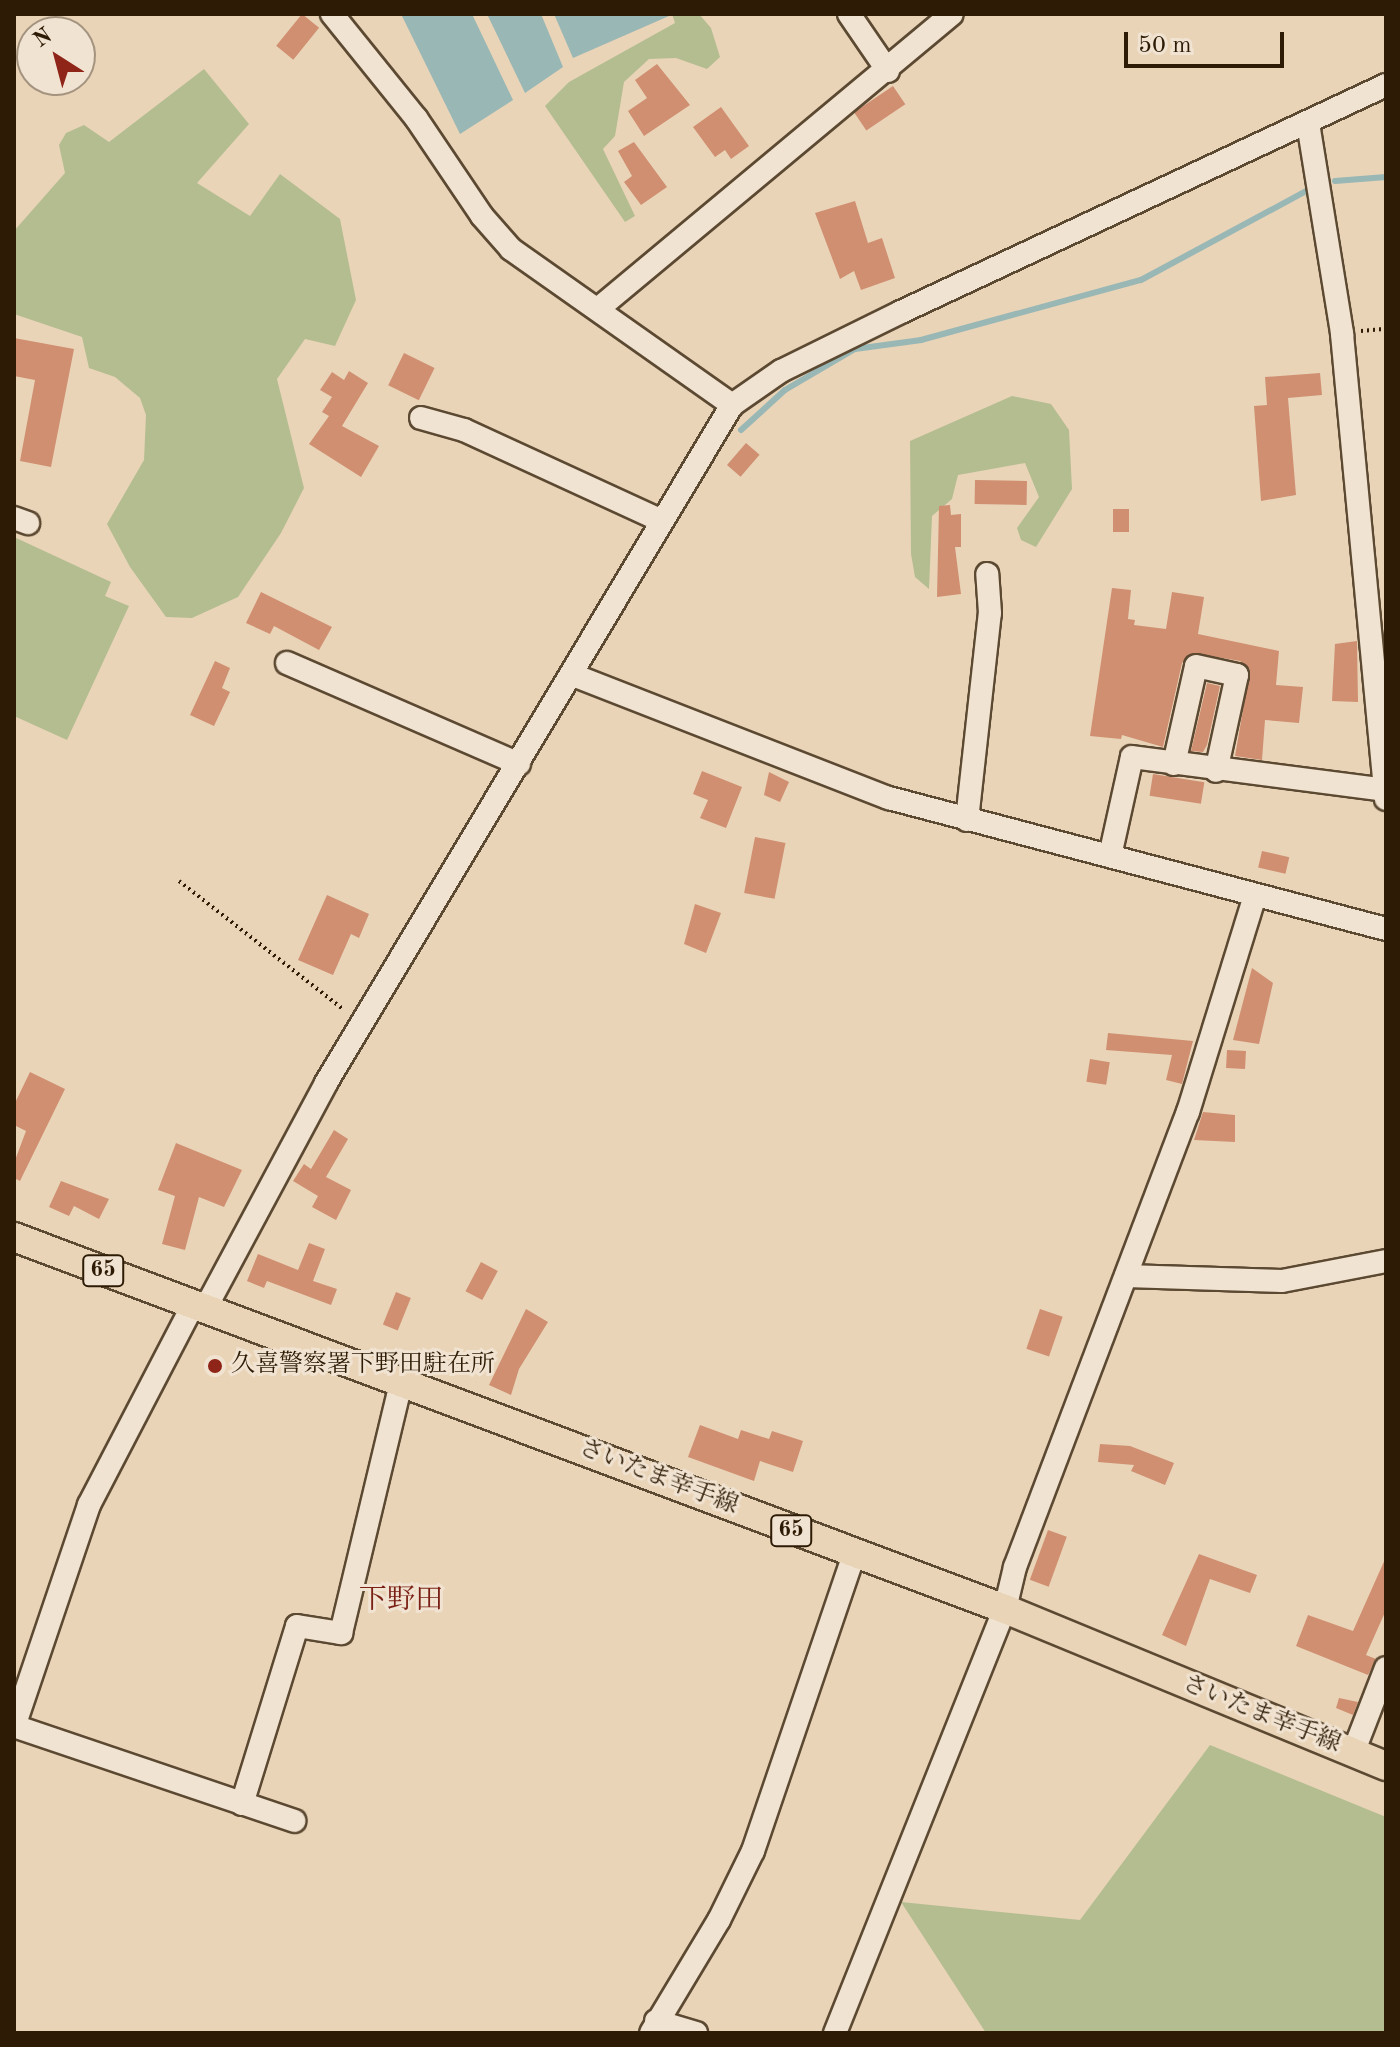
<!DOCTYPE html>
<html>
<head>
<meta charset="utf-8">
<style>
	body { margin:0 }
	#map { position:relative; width:1400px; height:2047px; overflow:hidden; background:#e9d4b8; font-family:"Old Standard TT","Noto Serif JP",serif }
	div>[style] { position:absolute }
	.green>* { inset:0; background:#b4bd90 }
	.water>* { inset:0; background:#99b7b4 }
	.stream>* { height:6px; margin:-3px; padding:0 3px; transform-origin:3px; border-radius:3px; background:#99b7b4 }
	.building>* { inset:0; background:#d08f71; transform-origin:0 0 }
	.path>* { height:4px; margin-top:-2px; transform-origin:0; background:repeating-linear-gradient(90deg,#2d1b05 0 2px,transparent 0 6px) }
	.roads { filter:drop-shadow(2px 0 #5c4932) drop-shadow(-2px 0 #5c4932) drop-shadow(0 2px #5c4932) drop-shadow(0 -2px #5c4932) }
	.minor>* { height:22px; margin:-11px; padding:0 11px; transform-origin:11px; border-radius:11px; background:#f1e3d1 }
	.major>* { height:28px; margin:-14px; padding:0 14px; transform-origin:14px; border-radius:14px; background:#e9d4b8 }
	.dots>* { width:22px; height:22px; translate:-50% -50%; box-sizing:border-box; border:4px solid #f1e3d1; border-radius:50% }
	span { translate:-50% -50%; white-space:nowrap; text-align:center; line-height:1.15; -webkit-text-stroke:6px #f1e3d1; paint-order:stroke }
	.shield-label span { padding:2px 6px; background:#f1e3d1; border:2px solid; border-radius:6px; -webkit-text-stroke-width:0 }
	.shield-label { font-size:22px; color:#2d1b05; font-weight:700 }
	.poi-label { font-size:24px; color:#2d1b05 }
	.left { translate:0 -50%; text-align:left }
	.street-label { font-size:24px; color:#2d1b05 }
	.quarter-label { font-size:28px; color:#7a1f14 }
	.frame { position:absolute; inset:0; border:16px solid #2d1b05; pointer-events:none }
	.north { position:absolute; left:16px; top:16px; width:80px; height:80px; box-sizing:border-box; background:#f1e3d1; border:2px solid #a3937f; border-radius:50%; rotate:324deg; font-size:22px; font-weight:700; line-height:32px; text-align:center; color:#2d1b05 }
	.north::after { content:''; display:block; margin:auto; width:28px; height:36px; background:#8f2418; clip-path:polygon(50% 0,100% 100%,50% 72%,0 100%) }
	.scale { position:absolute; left:1124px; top:32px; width:160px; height:36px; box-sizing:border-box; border:4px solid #2d1b05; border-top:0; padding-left:10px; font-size:24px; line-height:28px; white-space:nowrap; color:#2d1b05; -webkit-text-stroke:6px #f1e3d1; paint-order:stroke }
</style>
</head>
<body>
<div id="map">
	<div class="green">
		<div style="clip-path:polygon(672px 14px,699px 14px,711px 28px,720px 57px,707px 69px,676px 58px,649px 59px,624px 82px,615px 136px,603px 149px,635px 216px,625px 222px,545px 106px,569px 82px,675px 23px)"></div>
		<div style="clip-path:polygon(204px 69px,249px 124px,197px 183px,250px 216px,280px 174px,340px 219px,356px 300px,335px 346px,305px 339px,277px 379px,304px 488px,281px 533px,238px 597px,192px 618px,166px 617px,130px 567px,107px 524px,144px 460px,146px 415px,140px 398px,115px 377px,89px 368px,82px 337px,14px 314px,14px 231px,65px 173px,59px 145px,66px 133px,84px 125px,109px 142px)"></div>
		<div style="clip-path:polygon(1012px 396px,1051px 404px,1069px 430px,1072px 489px,1036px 547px,1021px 540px,1017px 528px,1039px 497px,1025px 463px,958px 475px,952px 499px,932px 516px,929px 589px,915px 577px,911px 554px,910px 441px)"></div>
		<div style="clip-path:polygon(14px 537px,111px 582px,105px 596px,129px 606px,67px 740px,14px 716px)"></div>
		<div style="clip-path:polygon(1210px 1745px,1386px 1817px,1386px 2033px,986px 2033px,901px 1902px,1080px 1920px)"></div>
	</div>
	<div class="water">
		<div style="clip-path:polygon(401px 14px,472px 14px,513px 100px,460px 134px)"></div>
		<div style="clip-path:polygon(487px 14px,541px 14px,563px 67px,525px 93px)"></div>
		<div style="clip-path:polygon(554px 14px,668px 14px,669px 16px,573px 58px)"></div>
	</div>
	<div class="stream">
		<div style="left:1335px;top:181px;width:51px;rotate:-4.5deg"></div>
		<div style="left:741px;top:430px;width:59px;rotate:-42.3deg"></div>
		<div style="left:785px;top:390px;width:81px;rotate:-30.4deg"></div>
		<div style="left:855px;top:349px;width:67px;rotate:-7.8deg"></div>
		<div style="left:921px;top:340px;width:228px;rotate:-15.3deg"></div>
		<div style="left:1141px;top:280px;width:192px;rotate:-28.3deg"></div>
	</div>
	<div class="building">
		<div style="left:302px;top:14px;width:22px;height:41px;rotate:39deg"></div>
		<div style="clip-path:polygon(657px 64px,690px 105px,644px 136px,628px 111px,647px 98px,635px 80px)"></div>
		<div style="left:893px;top:86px;width:22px;height:47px;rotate:56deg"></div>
		<div style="clip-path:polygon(721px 107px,749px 146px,731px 159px,725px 150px,715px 157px,693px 127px)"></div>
		<div style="clip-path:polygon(634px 142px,667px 187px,641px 205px,624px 182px,632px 176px,618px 151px)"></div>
		<div style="clip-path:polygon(855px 201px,868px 243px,882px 238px,895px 278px,861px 290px,854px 271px,840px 279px,815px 213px)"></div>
		<div style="clip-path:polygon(14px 338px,74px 349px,51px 467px,20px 461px,35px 380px,14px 376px)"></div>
		<div style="left:404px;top:353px;width:34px;height:36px;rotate:26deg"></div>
		<div style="clip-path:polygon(349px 371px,368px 383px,342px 426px,379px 446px,361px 477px,309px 444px,329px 416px,322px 412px,332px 397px,320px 390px,332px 372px,344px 380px)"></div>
		<div style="clip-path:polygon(1320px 373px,1322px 395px,1288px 398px,1296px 495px,1261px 501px,1254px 406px,1267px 405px,1265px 377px)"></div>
		<div style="left:746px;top:443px;width:18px;height:29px;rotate:41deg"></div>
		<div style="left:975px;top:480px;width:52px;height:24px;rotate:1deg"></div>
		<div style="clip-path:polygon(950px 505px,951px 515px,961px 514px,961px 547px,955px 547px,961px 594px,937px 597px,939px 506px)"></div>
		<div style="left:1113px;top:509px;width:16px;height:23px"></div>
		<div style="clip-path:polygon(1112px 588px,1131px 590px,1128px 619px,1135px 620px,1134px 625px,1166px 629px,1172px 592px,1204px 597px,1198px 634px,1279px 651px,1276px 685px,1303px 687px,1299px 723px,1265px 720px,1262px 760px,1235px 756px,1250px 670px,1240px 661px,1193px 653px,1182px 663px,1163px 747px,1122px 735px,1121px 739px,1090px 736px)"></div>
		<div style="clip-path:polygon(261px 592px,332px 627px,319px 650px,274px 626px,270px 634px,246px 623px)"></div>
		<div style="clip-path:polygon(1357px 641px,1358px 702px,1332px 701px,1335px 644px)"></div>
		<div style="clip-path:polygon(215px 661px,230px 668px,222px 688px,230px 692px,214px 726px,190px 715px)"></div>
		<div style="clip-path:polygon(1207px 683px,1220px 686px,1207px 745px,1203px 752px,1191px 751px)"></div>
		<div style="clip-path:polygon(702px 771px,742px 787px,726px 828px,700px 818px,708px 800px,693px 794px)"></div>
		<div style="clip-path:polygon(769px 772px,789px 782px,780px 802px,764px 795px)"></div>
		<div style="left:1153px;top:774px;width:52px;height:22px;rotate:9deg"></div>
		<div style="left:755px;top:837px;width:31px;height:57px;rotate:11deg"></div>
		<div style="left:1262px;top:851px;width:28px;height:17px;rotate:13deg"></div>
		<div style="clip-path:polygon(327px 895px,369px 914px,359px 938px,351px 934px,333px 975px,298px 960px)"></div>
		<div style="clip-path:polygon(695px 904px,721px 913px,706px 953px,684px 944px)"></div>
		<div style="clip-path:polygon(1252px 968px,1273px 983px,1259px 1044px,1233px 1040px)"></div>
		<div style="clip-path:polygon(1108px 1033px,1193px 1041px,1182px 1084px,1166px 1080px,1172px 1055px,1106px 1050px)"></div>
		<div style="left:1227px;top:1050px;width:19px;height:18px;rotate:3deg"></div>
		<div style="left:1090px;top:1059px;width:20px;height:23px;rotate:9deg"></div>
		<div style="clip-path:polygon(30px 1072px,65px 1089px,20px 1181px,14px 1178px,14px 1163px,26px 1131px,14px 1125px,14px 1105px)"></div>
		<div style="clip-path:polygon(1203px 1112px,1235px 1115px,1235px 1142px,1194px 1140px)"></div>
		<div style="clip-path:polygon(334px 1130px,348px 1139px,326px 1177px,351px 1190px,336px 1220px,312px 1207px,318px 1196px,293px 1181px,304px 1164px,311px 1169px)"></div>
		<div style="clip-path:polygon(176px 1143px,242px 1170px,224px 1207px,199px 1197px,185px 1250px,162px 1244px,175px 1196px,158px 1190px)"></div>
		<div style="clip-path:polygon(61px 1181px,109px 1199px,99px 1219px,74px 1206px,69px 1216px,49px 1207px)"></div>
		<div style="clip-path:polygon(309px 1243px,325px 1249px,313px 1281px,337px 1289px,331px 1305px,267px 1281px,264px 1288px,247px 1281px,258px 1254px,298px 1270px)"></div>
		<div style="left:481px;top:1262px;width:19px;height:33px;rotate:28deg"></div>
		<div style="left:396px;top:1292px;width:16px;height:35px;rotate:22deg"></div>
		<div style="clip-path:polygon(526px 1309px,548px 1322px,519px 1369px,511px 1395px,489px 1385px)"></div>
		<div style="left:1040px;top:1309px;width:24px;height:42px;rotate:19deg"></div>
		<div style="clip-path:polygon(700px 1425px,738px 1439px,741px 1430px,769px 1439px,772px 1431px,803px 1441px,793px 1472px,760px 1461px,754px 1481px,688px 1457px)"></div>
		<div style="clip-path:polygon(1100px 1444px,1130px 1446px,1174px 1463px,1165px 1485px,1131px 1471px,1134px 1465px,1098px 1462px)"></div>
		<div style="left:1048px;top:1530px;width:20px;height:53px;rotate:20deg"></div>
		<div style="clip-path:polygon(1199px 1554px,1257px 1575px,1250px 1593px,1210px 1579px,1186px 1646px,1162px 1635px)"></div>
		<div style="clip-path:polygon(1386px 1557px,1386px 1610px,1366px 1655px,1376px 1659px,1368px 1675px,1296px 1646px,1308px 1615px,1353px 1631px)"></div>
		<div style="clip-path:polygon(1339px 1698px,1358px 1702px,1353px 1715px,1336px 1708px)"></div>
	</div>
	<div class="path">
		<div style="left:1361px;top:331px;width:25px;rotate:-5deg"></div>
		<div style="left:179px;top:881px;width:209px;rotate:38deg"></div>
	</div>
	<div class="roads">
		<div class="minor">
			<div style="left:332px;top:14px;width:134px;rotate:51.1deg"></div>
			<div style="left:416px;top:118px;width:118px;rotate:56deg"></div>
			<div style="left:482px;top:216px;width:44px;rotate:48.7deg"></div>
			<div style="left:511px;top:249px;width:271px;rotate:35.2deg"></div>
			<div style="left:849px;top:14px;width:69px;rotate:55.6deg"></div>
			<div style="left:1308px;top:123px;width:214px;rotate:80.8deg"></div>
			<div style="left:1342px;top:334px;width:467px;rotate:84.6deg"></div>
			<div style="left:599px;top:308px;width:459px;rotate:-39.8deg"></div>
			<div style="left:421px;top:418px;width:45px;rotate:15.6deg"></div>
			<div style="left:464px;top:430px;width:218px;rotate:24.7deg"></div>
			<div style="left:14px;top:518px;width:15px;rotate:20deg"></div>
			<div style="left:287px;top:663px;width:253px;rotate:23.5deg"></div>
			<div style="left:573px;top:675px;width:339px;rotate:21.3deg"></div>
			<div style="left:889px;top:798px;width:514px;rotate:14.77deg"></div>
			<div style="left:1174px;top:764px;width:100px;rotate:-77.3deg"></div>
			<div style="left:1196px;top:666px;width:42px;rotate:12.4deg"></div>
			<div style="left:1237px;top:675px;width:98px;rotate:102.3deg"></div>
			<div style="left:967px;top:820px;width:208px;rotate:-83.7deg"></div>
			<div style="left:990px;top:613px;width:39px;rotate:-94deg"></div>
			<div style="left:1110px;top:856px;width:101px;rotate:-77.5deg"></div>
			<div style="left:1132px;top:757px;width:255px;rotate:7.4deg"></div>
			<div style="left:1126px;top:1276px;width:156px;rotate:1.8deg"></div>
			<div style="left:1282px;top:1281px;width:106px;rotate:-10.9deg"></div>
			<div style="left:193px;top:1305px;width:225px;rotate:117.5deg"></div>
			<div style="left:89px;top:1505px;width:233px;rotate:108.7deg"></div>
			<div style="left:14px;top:1726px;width:296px;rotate:18.7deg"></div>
			<div style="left:205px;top:1309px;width:256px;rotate:-61.8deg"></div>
			<div style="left:326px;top:1083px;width:790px;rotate:-59.09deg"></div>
			<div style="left:732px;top:405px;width:60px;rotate:-34.8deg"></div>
			<div style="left:781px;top:371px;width:134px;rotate:-26.2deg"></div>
			<div style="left:901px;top:312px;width:535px;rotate:-25.08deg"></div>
			<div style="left:1353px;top:1753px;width:91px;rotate:-68.8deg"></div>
			<div style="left:242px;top:1804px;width:186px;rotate:-72.8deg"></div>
			<div style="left:297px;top:1626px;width:45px;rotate:9deg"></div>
			<div style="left:341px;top:1633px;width:261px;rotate:-76.5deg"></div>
			<div style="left:656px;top:2021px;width:42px;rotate:16.7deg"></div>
			<div style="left:651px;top:2033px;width:132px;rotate:-59deg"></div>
			<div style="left:719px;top:1920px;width:77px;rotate:-63.8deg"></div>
			<div style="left:753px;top:1851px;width:313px;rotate:-71.2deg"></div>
			<div style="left:835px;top:2033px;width:457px;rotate:-68.2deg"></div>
			<div style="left:1005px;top:1609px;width:43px;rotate:-76.6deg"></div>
			<div style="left:1015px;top:1567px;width:487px;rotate:-69.2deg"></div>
			<div style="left:1188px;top:1112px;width:226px;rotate:-72.8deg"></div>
		</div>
		<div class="major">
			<div style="left:14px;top:1237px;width:1059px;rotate:20.58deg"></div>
			<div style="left:1005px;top:1609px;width:412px;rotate:22.4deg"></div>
		</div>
	</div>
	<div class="dots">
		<div style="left:215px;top:1366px;background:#8f2418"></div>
	</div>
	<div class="shield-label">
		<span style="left:103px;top:1271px">65</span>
		<span style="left:791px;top:1531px">65</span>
	</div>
	<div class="poi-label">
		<span class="left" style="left:231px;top:1366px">久喜警察署下野田駐在所</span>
	</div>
	<div class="street-label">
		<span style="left:658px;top:1478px;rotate:21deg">さいたま幸手線</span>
		<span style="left:1261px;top:1715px;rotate:22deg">さいたま幸手線</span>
	</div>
	<div class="quarter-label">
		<span style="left:401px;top:1601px">下野田</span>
	</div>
	<div class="frame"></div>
	<div class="north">N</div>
	<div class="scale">50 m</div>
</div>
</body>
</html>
